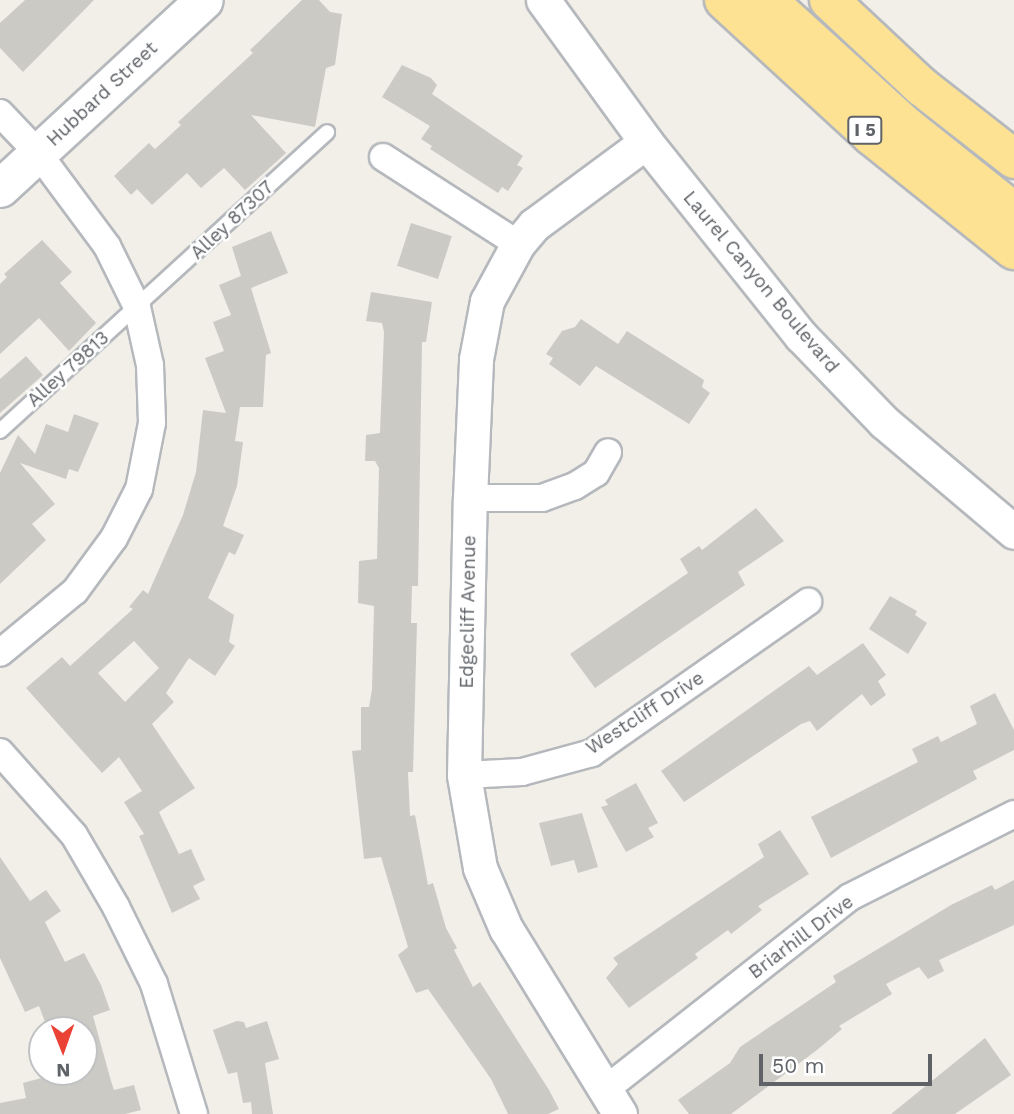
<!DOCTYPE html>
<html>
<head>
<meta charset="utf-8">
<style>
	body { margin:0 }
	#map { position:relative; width:1014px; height:1114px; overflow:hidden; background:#f1efe8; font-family:"Work Sans",sans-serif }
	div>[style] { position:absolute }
	.building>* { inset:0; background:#cccac5; transform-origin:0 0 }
	.roads { filter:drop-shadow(2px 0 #b5b8bc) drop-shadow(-2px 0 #b5b8bc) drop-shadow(0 2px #b5b8bc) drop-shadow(0 -2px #b5b8bc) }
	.service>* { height:14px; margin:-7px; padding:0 7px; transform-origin:7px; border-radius:7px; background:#fff }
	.minor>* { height:26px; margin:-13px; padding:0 13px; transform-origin:13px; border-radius:13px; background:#fff }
	.tertiary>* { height:33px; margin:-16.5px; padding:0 16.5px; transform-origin:16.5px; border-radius:16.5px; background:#fff }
	.secondary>* { height:37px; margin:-18.5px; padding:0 18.5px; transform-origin:18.5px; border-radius:18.5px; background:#fff }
	.motorway>* { height:38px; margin:-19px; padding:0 19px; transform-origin:19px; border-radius:19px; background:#fde293 }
	span { translate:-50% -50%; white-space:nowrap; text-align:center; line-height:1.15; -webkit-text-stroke:5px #fff; paint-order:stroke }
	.shield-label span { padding:2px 5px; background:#fff; border:2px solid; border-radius:5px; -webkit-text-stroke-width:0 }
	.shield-label { font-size:18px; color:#5f6368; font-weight:700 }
	.street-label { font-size:19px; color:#5f6368 }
	.north { position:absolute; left:28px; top:1016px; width:70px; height:70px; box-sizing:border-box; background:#fff; border:2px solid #bfc1c3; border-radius:50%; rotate:179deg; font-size:19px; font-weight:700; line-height:28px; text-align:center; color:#5f6368 }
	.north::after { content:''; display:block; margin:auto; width:24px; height:32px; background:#ea4335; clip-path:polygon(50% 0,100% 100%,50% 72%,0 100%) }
	.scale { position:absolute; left:759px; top:1054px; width:173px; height:32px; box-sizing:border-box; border:4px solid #5f6368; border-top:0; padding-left:9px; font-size:21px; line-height:24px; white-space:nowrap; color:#5f6368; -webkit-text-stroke:5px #fff; paint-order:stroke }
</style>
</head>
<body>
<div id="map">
	<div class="building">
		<div style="clip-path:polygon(25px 0,94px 0,23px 72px,0 48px,0 23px)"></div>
		<div style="clip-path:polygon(302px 0,319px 0,330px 12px,342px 14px,335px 65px,326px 68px,315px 127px,251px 115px,286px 153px,245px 190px,224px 168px,201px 188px,187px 173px,152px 205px,137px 189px,131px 195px,114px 176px,149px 143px,155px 149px,181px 125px,178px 122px,253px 53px,250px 50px)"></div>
		<div style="clip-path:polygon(402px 65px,431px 78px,437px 85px,432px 94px,523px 156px,517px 165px,523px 168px,508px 191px,502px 187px,498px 193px,430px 149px,432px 146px,421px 139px,430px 126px,382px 97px)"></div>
		<div style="left:411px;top:223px;width:43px;height:45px;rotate:18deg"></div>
		<div style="clip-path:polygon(evenodd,271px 231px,288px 273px,251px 288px,271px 353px,266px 355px,263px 407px,240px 407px,235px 441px,243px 442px,237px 486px,223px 526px,244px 535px,235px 555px,229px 552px,208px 598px,234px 615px,229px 642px,235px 646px,215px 676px,189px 658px,166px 693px,174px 702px,152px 724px,195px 788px,159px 812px,179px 854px,191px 849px,205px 880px,193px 886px,200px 899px,172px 913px,139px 836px,144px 834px,124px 802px,142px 791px,119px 757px,102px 773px,26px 688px,62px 657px,70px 666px,133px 609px,129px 607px,143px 590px,148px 594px,183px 515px,196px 472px,203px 410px,226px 413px,205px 358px,224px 351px,213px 322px,231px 315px,219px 285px,241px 276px,232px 247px,271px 231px,134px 641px,159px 668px,125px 702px,98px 673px,134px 641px)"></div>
		<div style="clip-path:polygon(42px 240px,72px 272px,60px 283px,96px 323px,69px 351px,39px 318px,0 354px,0 284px,7px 277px,4px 274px)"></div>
		<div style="clip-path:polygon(371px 292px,432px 302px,426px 342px,422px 342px,418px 586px,412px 586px,411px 623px,417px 623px,413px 772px,408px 772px,410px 816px,415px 815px,428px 885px,433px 883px,446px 928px,457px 948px,454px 950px,473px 987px,480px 982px,549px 1090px,559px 1109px,548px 1114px,508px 1114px,491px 1079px,428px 989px,416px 993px,398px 955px,408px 947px,381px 857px,364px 859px,352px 751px,361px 750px,361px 707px,369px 707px,372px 689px,374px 606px,358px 603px,359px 561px,377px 559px,379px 468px,375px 461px,365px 461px,366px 435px,380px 433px,384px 332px,382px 323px,366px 321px)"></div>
		<div style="clip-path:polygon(581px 319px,618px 344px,627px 331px,704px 380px,702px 387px,710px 393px,689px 424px,596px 366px,580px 386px,549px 364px,553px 358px,546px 354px,562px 331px,575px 327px)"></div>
		<div style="clip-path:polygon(26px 356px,43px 375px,0 413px,0 379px)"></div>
		<div style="clip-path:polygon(74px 414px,99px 423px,78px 472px,69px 469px,66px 479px,20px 463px,55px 504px,32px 524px,46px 540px,0 584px,0 473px,18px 435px,35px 454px,46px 424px,68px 432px)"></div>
		<div style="clip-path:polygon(756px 508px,784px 541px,738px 572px,745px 585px,595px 688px,570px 654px,688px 573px,680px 559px,699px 546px,702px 550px)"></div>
		<div style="clip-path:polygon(890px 596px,917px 611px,915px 615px,927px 623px,908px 654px,869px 629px)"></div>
		<div style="clip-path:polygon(863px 643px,886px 675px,878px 681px,886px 695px,871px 706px,862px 694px,817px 731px,810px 721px,801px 724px,684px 802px,661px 771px,809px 666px,817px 675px)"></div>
		<div style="clip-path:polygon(995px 693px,1014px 730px,1014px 750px,973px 771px,977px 779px,831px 858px,811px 817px,918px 762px,912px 749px,938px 736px,941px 742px,977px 724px,970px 706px)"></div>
		<div style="clip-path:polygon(636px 783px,658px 823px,648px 828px,654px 837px,626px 852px,601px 807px,608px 805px,605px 800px)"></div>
		<div style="clip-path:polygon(582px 813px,598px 867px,578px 873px,574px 860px,551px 866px,539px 823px)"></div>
		<div style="clip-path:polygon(780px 830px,809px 874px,758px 906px,762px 910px,731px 934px,728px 930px,695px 954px,698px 958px,629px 1008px,606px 978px,618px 964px,613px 958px,764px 857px,758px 844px)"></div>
		<div style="clip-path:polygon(0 857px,30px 901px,46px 890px,61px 911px,45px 922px,65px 962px,84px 953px,101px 985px,110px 1010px,93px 1016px,111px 1081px,114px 1090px,134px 1085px,141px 1110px,125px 1114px,0 1114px,0 1103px,26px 1098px,23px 1083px,63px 1072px,84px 1072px,84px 1030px,48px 1030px,39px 1006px,25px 1012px,0 958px)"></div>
		<div style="clip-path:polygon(1014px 880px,1014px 925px,939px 960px,944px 971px,928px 979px,919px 967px,886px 984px,892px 994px,839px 1026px,842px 1029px,817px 1050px,731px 1114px,689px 1114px,678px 1100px,730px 1063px,740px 1047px,836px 982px,833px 976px,951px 905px,992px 885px,995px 890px)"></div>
		<div style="clip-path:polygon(237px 1021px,244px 1022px,246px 1028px,267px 1021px,279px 1059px,265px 1063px,273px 1114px,252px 1114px,251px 1102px,243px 1103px,237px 1072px,228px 1074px,213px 1030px)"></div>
		<div style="clip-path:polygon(985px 1038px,1011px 1075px,955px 1114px,891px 1114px)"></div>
	</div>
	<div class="roads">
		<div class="service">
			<div style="left:0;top:431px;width:443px;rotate:-42.4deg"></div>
		</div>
		<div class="minor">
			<div style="left:0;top:113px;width:55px;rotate:46.5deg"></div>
			<div style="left:38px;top:153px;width:116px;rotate:53.4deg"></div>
			<div style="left:107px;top:246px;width:68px;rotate:63.8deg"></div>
			<div style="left:137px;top:307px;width:59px;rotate:77.4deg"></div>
			<div style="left:150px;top:365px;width:58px;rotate:88deg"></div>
			<div style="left:152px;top:423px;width:67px;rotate:101.1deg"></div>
			<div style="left:139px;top:489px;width:55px;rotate:117deg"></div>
			<div style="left:114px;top:538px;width:66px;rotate:126.3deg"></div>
			<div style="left:75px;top:591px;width:97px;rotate:140.4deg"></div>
			<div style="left:383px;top:157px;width:161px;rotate:32.8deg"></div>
			<div style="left:470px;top:498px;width:72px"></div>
			<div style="left:542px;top:498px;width:35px;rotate:-20deg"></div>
			<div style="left:575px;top:486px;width:25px;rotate:-32deg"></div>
			<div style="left:596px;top:473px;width:24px;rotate:-60deg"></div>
			<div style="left:0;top:752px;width:111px;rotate:48.3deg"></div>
			<div style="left:74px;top:835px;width:83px;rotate:59.7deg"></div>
			<div style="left:116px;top:907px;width:86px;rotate:63.7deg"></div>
			<div style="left:154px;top:984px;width:136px;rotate:72.9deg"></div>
			<div style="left:464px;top:775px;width:58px;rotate:-3deg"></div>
			<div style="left:522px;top:772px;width:73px;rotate:-15.2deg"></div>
			<div style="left:592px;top:753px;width:264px;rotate:-35deg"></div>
			<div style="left:606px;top:1089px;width:310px;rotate:-38.2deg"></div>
			<div style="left:850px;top:897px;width:184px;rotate:-26.8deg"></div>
		</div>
		<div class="tertiary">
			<div style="left:543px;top:0;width:175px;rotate:54deg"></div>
			<div style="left:646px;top:142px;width:248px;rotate:51.4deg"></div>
			<div style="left:801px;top:336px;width:120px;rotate:46deg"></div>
			<div style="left:884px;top:422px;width:170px;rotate:40.2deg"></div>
			<div style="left:620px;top:1114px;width:217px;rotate:-121.6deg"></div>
			<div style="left:506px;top:929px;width:66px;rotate:-113.1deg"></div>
			<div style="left:480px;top:868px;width:94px;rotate:-99.8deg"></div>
			<div style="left:464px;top:775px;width:277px;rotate:-88.8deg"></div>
			<div style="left:470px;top:498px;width:139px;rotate:-87.5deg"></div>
			<div style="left:476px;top:359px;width:59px;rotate:-79.3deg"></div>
			<div style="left:487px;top:301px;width:65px;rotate:-61.5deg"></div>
			<div style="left:518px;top:244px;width:25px;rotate:-50deg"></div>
			<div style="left:534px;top:225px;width:139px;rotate:-36.5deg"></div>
		</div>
		<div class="secondary">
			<div style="left:0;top:188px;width:277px;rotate:-42.7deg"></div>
		</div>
		<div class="motorway">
			<div style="left:724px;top:0;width:201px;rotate:42.6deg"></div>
			<div style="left:872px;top:136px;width:182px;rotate:38.8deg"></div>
			<div style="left:767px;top:0;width:188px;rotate:42.2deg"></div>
			<div style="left:906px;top:126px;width:138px;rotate:38.5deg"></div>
			<div style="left:829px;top:0;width:127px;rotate:43.1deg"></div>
			<div style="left:922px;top:87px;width:117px;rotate:38deg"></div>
		</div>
	</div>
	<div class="shield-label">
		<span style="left:865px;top:130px">I 5</span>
	</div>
	<div class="street-label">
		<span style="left:102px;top:94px;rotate:-43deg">Hubbard Street</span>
		<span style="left:232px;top:220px;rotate:-43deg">Alley 87307</span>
		<span style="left:761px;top:282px;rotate:50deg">Laurel Canyon Boulevard</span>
		<span style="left:68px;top:369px;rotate:-42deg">Alley 79813</span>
		<span style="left:468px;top:612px;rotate:-89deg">Edgecliff Avenue</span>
		<span style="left:645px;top:713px;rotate:-33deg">Westcliff Drive</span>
		<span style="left:801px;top:937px;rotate:-37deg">Briarhill Drive</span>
	</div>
	<div class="north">N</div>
	<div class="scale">50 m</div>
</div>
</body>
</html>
